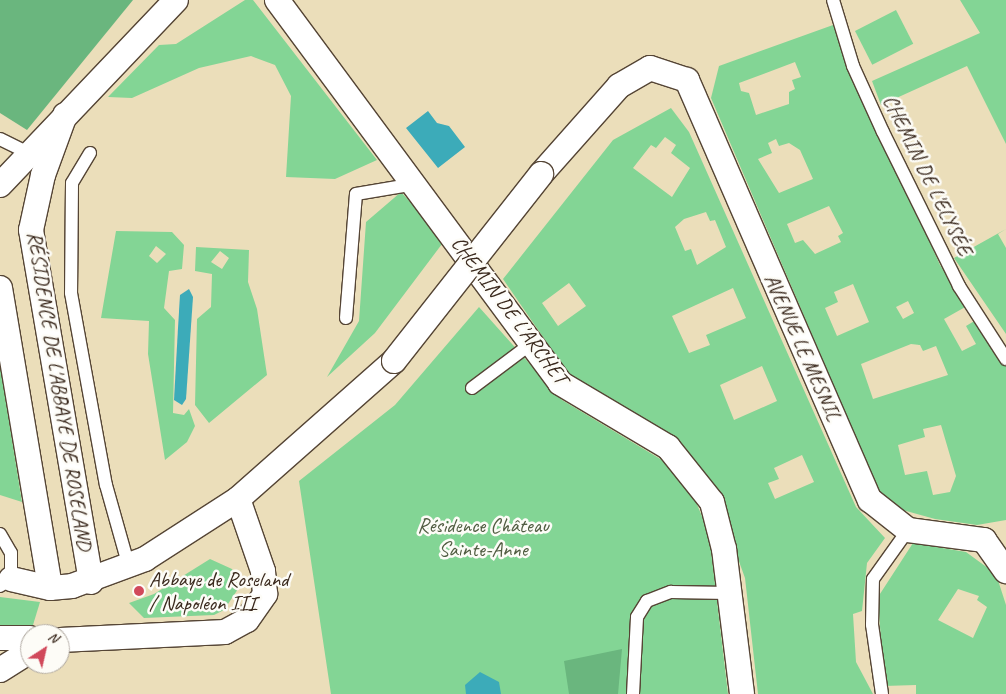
<!DOCTYPE html>
<html>
<head>
<meta charset="utf-8">
<style>
	body { margin:0 }
	#map { position:relative; width:1006px; height:694px; overflow:hidden; background:#ebdeba; font-family:Caveat,sans-serif }
	div>[style] { position:absolute }
	.green>* { inset:0; background:#83d595; transform-origin:0 0 }
	.forest>* { inset:0; background:#6ab67e }
	.water>* { inset:0; background:#3cabb9 }
	.roads { filter:drop-shadow(1px 0 #554535) drop-shadow(-1px 0 #554535) drop-shadow(0 1px #554535) drop-shadow(0 -1px #554535) }
	.service>* { height:12px; margin:-6px; padding:0 6px; transform-origin:6px; border-radius:6px; background:#fff }
	.minor>* { height:24px; margin:-12px; padding:0 12px; transform-origin:12px; border-radius:12px; background:#fff }
	.bridges { filter:drop-shadow(1px 0 #554535) drop-shadow(-1px 0 #554535) drop-shadow(0 1px #554535) drop-shadow(0 -1px #554535) }
	.minor-bridge>* { height:24px; margin:-12px; padding:0 12px; transform-origin:12px; border-radius:12px; background:#fff }
	.dots>* { width:14px; height:14px; translate:-50% -50%; box-sizing:border-box; border:2px solid #fdfcf7; border-radius:50% }
	span { translate:-50% -50%; white-space:nowrap; text-align:center; line-height:1.15; -webkit-text-stroke:5px #fdfcf7; paint-order:stroke }
	.street-label { font-size:21px; color:#3b2a1e }
	.park-label { font-size:21px; color:#515d42 }
	.poi-label { font-size:21px; color:#3b2a1e }
	.left { translate:0 -50%; text-align:left }
	.north { position:absolute; left:20px; top:624px; width:50px; height:50px; box-sizing:border-box; background:#fdfcf7; border:1px solid #afa8a0; border-radius:50%; rotate:35deg; font-size:14px; font-weight:700; line-height:20px; text-align:center; color:#3b2a1e }
	.north::after { content:''; display:block; margin:auto; width:18px; height:22px; background:#d1495b; clip-path:polygon(50% 0,100% 100%,50% 72%,0 100%) }
</style>
</head>
<body>
<div id="map">
	<div class="green">
		<div style="clip-path:polygon(245px 0,253px 0,377px 160px,335px 179px,286px 177px,291px 96px,275px 65px,251px 56px,199px 68px,132px 98px,108px 97px,159px 45px,176px 44px)"></div>
		<div style="clip-path:polygon(960px 0,1006px 0,1006px 144px,967px 66px,881px 105px,872px 81px,980px 33px)"></div>
		<div style="left:896px;top:10px;width:38px;height:46px;rotate:63deg"></div>
		<div style="clip-path:polygon(evenodd,833px 25px,940px 265px,967px 306px,944px 319px,962px 351px,976px 344px,966px 326px,976px 320px,1006px 361px,1006px 520px,977px 525px,935px 519px,899px 509px,880px 494px,711px 98px,719px 66px,833px 25px,795px 62px,801px 77px,792px 80px,795px 89px,789px 92px,789px 104px,756px 115px,749px 93px,741px 91px,739px 83px,795px 62px,833px 25px,776px 139px,779px 146px,789px 143px,800px 150px,813px 179px,779px 193px,758px 159px,772px 153px,768px 143px,776px 139px,833px 25px,829px 206px,843px 233px,838px 236px,841px 242px,815px 254px,803px 240px,795px 243px,787px 224px,829px 206px,833px 25px,853px 284px,869px 322px,837px 336px,825px 308px,838px 302px,834px 292px,853px 284px,833px 25px,908px 301px,914px 313px,903px 319px,896px 307px,908px 301px,833px 25px,911px 344px,920px 345px,923px 351px,936px 346px,948px 375px,873px 399px,861px 364px,911px 344px,833px 25px,941px 425px,956px 476px,950px 492px,933px 495px,927px 471px,905px 475px,898px 445px,925px 437px,923px 429px,941px 425px)"></div>
		<div style="clip-path:polygon(evenodd,671px 108px,689px 132px,856px 507px,885px 538px,867px 563px,862px 611px,853px 614px,856px 662px,873px 694px,758px 694px,745px 578px,711px 484px,576px 385px,503px 279px,613px 140px,671px 108px,665px 137px,676px 145px,671px 153px,690px 168px,672px 197px,633px 168px,651px 145px,656px 148px,665px 137px,671px 108px,706px 212px,710px 221px,715px 220px,726px 247px,697px 265px,691px 249px,685px 251px,675px 227px,684px 219px,706px 212px,671px 108px,569px 283px,586px 306px,558px 326px,542px 303px,569px 283px,671px 108px,733px 288px,746px 318px,706px 335px,710px 345px,689px 353px,672px 316px,733px 288px,671px 108px,762px 366px,777px 401px,734px 420px,720px 385px,762px 366px,671px 108px,802px 455px,814px 482px,775px 499px,768px 483px,779px 479px,774px 468px,802px 455px)"></div>
		<div style="clip-path:polygon(401px 192px,445px 240px,375px 333px,327px 377px,359px 321px,366px 222px)"></div>
		<div style="clip-path:polygon(1006px 229px,998px 234px,1006px 248px,1006px 334px,954px 258px)"></div>
		<div style="clip-path:polygon(evenodd,116px 231px,172px 232px,184px 245px,182px 269px,169px 271px,164px 308px,175px 320px,173px 413px,184px 415px,189px 409px,195px 426px,187px 442px,165px 460px,148px 354px,149px 321px,101px 318px,116px 231px,156px 246px,166px 254px,157px 263px,149px 256px,156px 246px)"></div>
		<div style="clip-path:polygon(evenodd,196px 247px,249px 250px,248px 282px,257px 309px,267px 375px,209px 423px,195px 405px,197px 319px,211px 307px,212px 274px,195px 271px,196px 247px,220px 251px,229px 258px,222px 269px,211px 262px,220px 251px)"></div>
		<div style="clip-path:polygon(479px 307px,562px 400px,672px 466px,696px 502px,709px 533px,728px 694px,331px 694px,299px 481px,395px 405px)"></div>
		<div style="clip-path:polygon(0 365px,22px 502px,0 495px)"></div>
		<div style="clip-path:polygon(evenodd,913px 543px,966px 552px,996px 574px,1006px 605px,1006px 694px,916px 694px,916px 685px,884px 686px,878px 597px,913px 543px,958px 589px,979px 596px,977px 600px,987px 607px,973px 638px,938px 620px,958px 589px)"></div>
		<div style="clip-path:polygon(210px 559px,232px 569px,236px 578px,238px 589px,224px 610px,214px 615px,144px 618px,129px 603px,154px 594px)"></div>
		<div style="clip-path:polygon(0 597px,40px 602px,33px 625px,0 626px)"></div>
	</div>
	<div class="forest">
		<div style="clip-path:polygon(0 0,133px 0,27px 130px,0 113px)"></div>
		<div style="clip-path:polygon(622px 649px,618px 694px,569px 694px,564px 661px)"></div>
	</div>
	<div class="water">
		<div style="clip-path:polygon(428px 111px,437px 123px,449px 126px,465px 147px,438px 168px,406px 128px)"></div>
		<div style="clip-path:polygon(189px 289px,193px 297px,186px 399px,182px 405px,174px 400px,178px 328px,180px 295px)"></div>
		<div style="clip-path:polygon(480px 672px,499px 682px,501px 694px,466px 694px,465px 685px)"></div>
	</div>
	<div class="roads">
		<div class="service">
			<div style="left:833px;top:0;width:69px;rotate:73.1deg"></div>
			<div style="left:853px;top:66px;width:72px;rotate:65.6deg"></div>
			<div style="left:883px;top:132px;width:172px;rotate:63.7deg"></div>
			<div style="left:959px;top:286px;width:87px;rotate:57.2deg"></div>
			<div style="left:0;top:139px;width:32px;rotate:26deg"></div>
			<div style="left:90px;top:153px;width:35px;rotate:121deg"></div>
			<div style="left:72px;top:183px;width:110px;rotate:90.5deg"></div>
			<div style="left:71px;top:293px;width:195px;rotate:79.7deg"></div>
			<div style="left:106px;top:485px;width:85px;rotate:74.3deg"></div>
			<div style="left:346px;top:318px;width:124px;rotate:-85.4deg"></div>
			<div style="left:356px;top:194px;width:60px;rotate:-9.6deg"></div>
			<div style="left:472px;top:388px;width:75px;rotate:-36.9deg"></div>
			<div style="left:0;top:534px;width:22px;rotate:60deg"></div>
			<div style="left:11px;top:553px;width:26px;rotate:90deg"></div>
			<div style="left:11px;top:579px;width:13px;rotate:148deg"></div>
			<div style="left:633px;top:694px;width:77px;rotate:-87deg"></div>
			<div style="left:637px;top:617px;width:19px;rotate:-58deg"></div>
			<div style="left:647px;top:601px;width:26px;rotate:-21deg"></div>
			<div style="left:671px;top:592px;width:57px;rotate:1deg"></div>
			<div style="left:882px;top:694px;width:70px;rotate:-98.2deg"></div>
			<div style="left:872px;top:625px;width:46px;rotate:-88.8deg"></div>
			<div style="left:873px;top:579px;width:60px;rotate:-54.5deg"></div>
		</div>
		<div class="minor">
			<div style="left:277px;top:0;width:476px;rotate:53.5deg"></div>
			<div style="left:560px;top:383px;width:126px;rotate:30.7deg"></div>
			<div style="left:668px;top:447px;width:70px;rotate:51.3deg"></div>
			<div style="left:712px;top:502px;width:49px;rotate:75.7deg"></div>
			<div style="left:724px;top:549px;width:146px;rotate:82.9deg"></div>
			<div style="left:65px;top:115px;width:64px;rotate:110.1deg"></div>
			<div style="left:43px;top:175px;width:56px;rotate:102.3deg"></div>
			<div style="left:31px;top:230px;width:357px;rotate:80.3deg"></div>
			<div style="left:541px;top:174px;width:118px;rotate:-48.4deg"></div>
			<div style="left:619px;top:86px;width:36px;rotate:-30deg"></div>
			<div style="left:650px;top:68px;width:39px;rotate:18deg"></div>
			<div style="left:687px;top:80px;width:458px;rotate:66.5deg"></div>
			<div style="left:870px;top:500px;width:48px;rotate:38.3deg"></div>
			<div style="left:908px;top:530px;width:77px;rotate:7.5deg"></div>
			<div style="left:984px;top:540px;width:38px;rotate:55deg"></div>
			<div style="left:0;top:185px;width:255px;rotate:-46.4deg"></div>
			<div style="left:0;top:288px;width:304px;rotate:80.5deg"></div>
			<div style="left:11px;top:579px;width:40px;rotate:13deg"></div>
			<div style="left:50px;top:588px;width:22px;rotate:-5deg"></div>
			<div style="left:72px;top:586px;width:78px;rotate:-20.3deg"></div>
			<div style="left:145px;top:559px;width:111px;rotate:-32.8deg"></div>
			<div style="left:238px;top:499px;width:208px;rotate:-41.5deg"></div>
			<div style="left:0;top:638px;width:30px"></div>
			<div style="left:60px;top:640px;width:165px;rotate:-2.8deg"></div>
			<div style="left:225px;top:632px;width:25px;rotate:-29deg"></div>
			<div style="left:247px;top:620px;width:32px;rotate:-55deg"></div>
			<div style="left:265px;top:594px;width:23px;rotate:-95deg"></div>
			<div style="left:263px;top:571px;width:76px;rotate:-109.1deg"></div>
			<div style="left:0;top:670px;width:36px;rotate:-32deg"></div>
		</div>
	</div>
	<div class="bridges">
		<div class="minor-bridge">
			<div style="left:394px;top:361px;width:238px;rotate:-51.8deg"></div>
		</div>
	</div>
	<div class="dots">
		<div style="left:139px;top:591px;background:#d1495b"></div>
	</div>
	<div class="street-label">
		<span style="left:928px;top:175px;rotate:64deg">CHEMIN DE L'ELYSÉE</span>
		<span style="left:510px;top:310px;rotate:53deg">CHEMIN DE L'ARCHET</span>
		<span style="left:803px;top:347px;rotate:66deg">AVENUE LE MESNIL</span>
		<span style="left:60px;top:391px;rotate:81deg">RÉSIDENCE DE L'ABBAYE DE ROSELAND</span>
	</div>
	<div class="park-label">
		<span style="left:483px;top:537px">Résidence Château<br>Sainte-Anne</span>
	</div>
	<div class="poi-label">
		<span class="left" style="left:149px;top:591px">Abbaye de Roseland<br>/ Napoléon III</span>
	</div>
	<div class="north">N</div>
</div>
</body>
</html>
